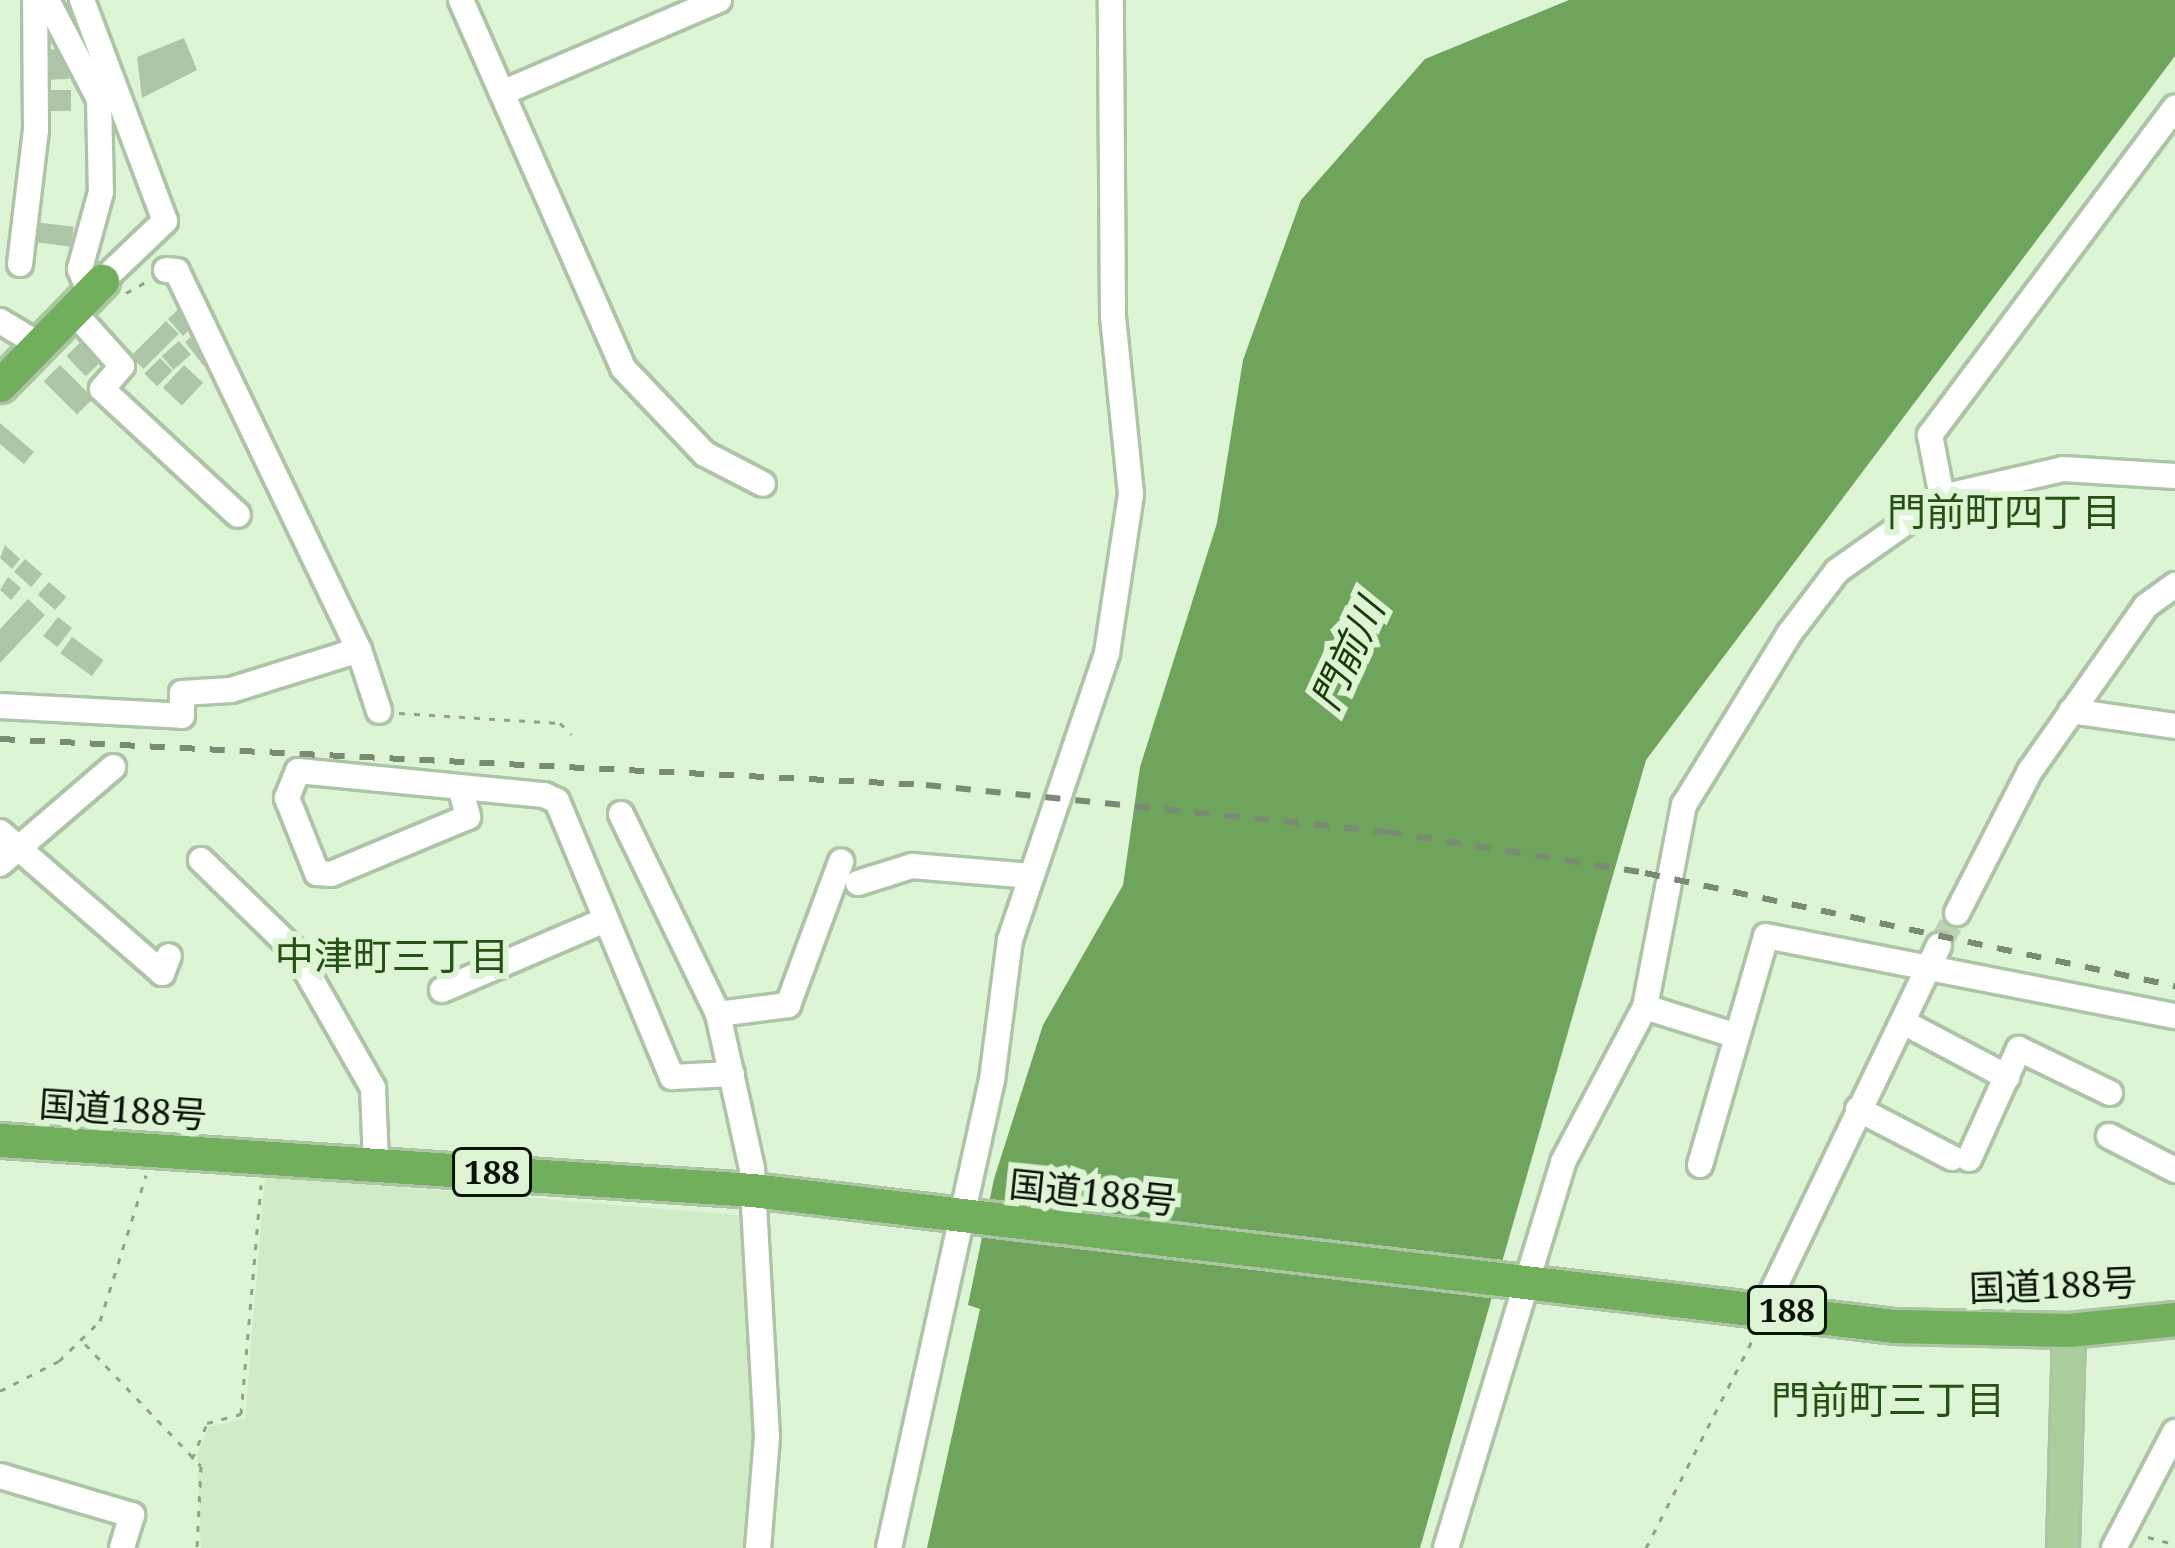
<!DOCTYPE html>
<html>
<head>
<meta charset="utf-8">
<style>
	body { margin:0 }
	#map { position:relative; width:2175px; height:1548px; overflow:hidden; background:#ddf4d5; font-family:"Noto Serif","Noto Sans JP",serif }
	div>[style] { position:absolute }
	.built>* { inset:0; background:#d0ecc6 }
	.water>* { inset:0; background:#6ea45b }
	.building>* { inset:0; background:#afc5a7; transform-origin:0 0 }
	.minor-tunnel>* { height:24px; margin-top:-12px; transform-origin:0; background:repeating-linear-gradient(90deg,#bed2b6 0 24px,transparent 0 36px) }
	.path>* { height:3px; margin-top:-1.5px; transform-origin:0; background:repeating-linear-gradient(90deg,#90a28a 0 6px,transparent 0 15px) }
	.roads { filter:drop-shadow(3px 0 #adc4a6) drop-shadow(-3px 0 #adc4a6) drop-shadow(0 3px #adc4a6) drop-shadow(0 -3px #adc4a6) }
	.minor>* { height:24px; margin:-12px; padding:0 12px; transform-origin:12px; border-radius:12px; background:#fff }
	.major>* { height:30px; margin:-15px; padding:0 15px; transform-origin:15px; border-radius:15px; background:#aacf9d }
	.highway>* { height:33px; margin:-16.5px; padding:0 16.5px; transform-origin:16.5px; border-radius:16.5px; background:#72af5c }
	.rail>* { height:6px; margin-top:-3px; transform-origin:0; background:repeating-linear-gradient(90deg,#7a8a74 0 15px,transparent 0 30px) }
	span { translate:-50% -50%; white-space:nowrap; text-align:center; line-height:1.15; -webkit-text-stroke:12px #ddf4d5; paint-order:stroke }
	.shield-label span { padding:3px 9px; background:#ddf4d5; border:3px solid; border-radius:9px; -webkit-text-stroke-width:0 }
	.shield-label { font-size:33px; color:#0b1308; font-weight:700 }
	.street-label { font-size:36px; color:#0b1308 }
	.neighbourhood-label { font-size:39px; color:#275015 }
	.water-label { font-size:39px; color:#183b07; font-style:italic }
</style>
</head>
<body>
<div id="map">
	<div class="built">
		<div style="clip-path:polygon(265px 1176px,748px 1216px,759px 1427px,747px 1548px,201px 1548px,197px 1454px,209px 1427px,245px 1418px)"></div>
	</div>
	<div class="water">
		<div style="clip-path:polygon(1569px 0,2175px 0,2175px 56px,1646px 760px,1420px 1548px,927px 1548px,980px 1309px,968px 1305px,994px 1179px,1043px 1025px,1123px 885px,1140px 767px,1217px 523px,1243px 360px,1301px 200px,1425px 59px)"></div>
	</div>
	<div class="building">
		<div style="clip-path:polygon(184px 38px,197px 70px,142px 98px,137px 57px)"></div>
		<div style="left:68px;top:49px;width:30px;height:24px;rotate:88deg"></div>
		<div style="left:45px;top:90px;width:26px;height:21px"></div>
		<div style="left:34px;top:222px;width:40px;height:20px;rotate:7deg"></div>
		<div style="clip-path:polygon(184px 304px,195px 324px,183px 336px,168px 319px)"></div>
		<div style="left:166px;top:321px;width:18px;height:50px;rotate:45deg"></div>
		<div style="clip-path:polygon(197px 332px,214px 359px,204px 366px,185px 342px)"></div>
		<div style="left:85px;top:338px;width:28px;height:26px;rotate:46deg"></div>
		<div style="left:179px;top:341px;width:18px;height:23px;rotate:49deg"></div>
		<div style="left:160px;top:358px;width:18px;height:22px;rotate:45deg"></div>
		<div style="left:60px;top:365px;width:47px;height:23px;rotate:45deg"></div>
		<div style="left:184px;top:365px;width:26px;height:31px;rotate:43deg"></div>
		<div style="clip-path:polygon(0 423px,34px 452px,24px 464px,0 444px)"></div>
		<div style="clip-path:polygon(5px 545px,20px 559px,12px 569px,0 558px)"></div>
		<div style="left:25px;top:559px;width:23px;height:17px;rotate:41deg"></div>
		<div style="clip-path:polygon(8px 577px,21px 588px,11px 600px,0 590px)"></div>
		<div style="left:49px;top:582px;width:23px;height:17px;rotate:41deg"></div>
		<div style="clip-path:polygon(28px 599px,45px 615px,0 663px,0 629px)"></div>
		<div style="left:58px;top:617px;width:18px;height:24px;rotate:38deg"></div>
		<div style="left:72px;top:637px;width:39px;height:20px;rotate:36deg"></div>
	</div>
	<div class="minor-tunnel">
		<div style="left:1939px;top:946px;width:38px;rotate:-61deg"></div>
	</div>
	<div class="path">
		<div style="left:126px;top:293px;width:26px;rotate:-29deg"></div>
		<div style="left:399px;top:713px;width:161px;rotate:3.6deg"></div>
		<div style="left:560px;top:723px;width:16px;rotate:45deg"></div>
		<div style="left:85px;top:1344px;width:168px;rotate:46.4deg"></div>
		<div style="left:201px;top:1466px;width:82px;rotate:92.8deg"></div>
		<div style="left:0;top:1391px;width:66px;rotate:-27deg"></div>
		<div style="left:59px;top:1361px;width:57px;rotate:-44.3deg"></div>
		<div style="left:100px;top:1321px;width:153px;rotate:-72.5deg"></div>
		<div style="left:192px;top:1459px;width:39px;rotate:-67deg"></div>
		<div style="left:207px;top:1423px;width:35px;rotate:-15deg"></div>
		<div style="left:241px;top:1414px;width:230px;rotate:-85deg"></div>
		<div style="left:2148px;top:1537px;width:28px;rotate:15deg"></div>
		<div style="left:1646px;top:1548px;width:237px;rotate:-62.9deg"></div>
	</div>
	<div class="roads">
		<div class="minor">
			<div style="left:47px;top:0;width:112px;rotate:62.3deg"></div>
			<div style="left:99px;top:99px;width:93px;rotate:88.8deg"></div>
			<div style="left:101px;top:192px;width:80px;rotate:105.3deg"></div>
			<div style="left:80px;top:269px;width:24px;rotate:68deg"></div>
			<div style="left:82px;top:0;width:236px;rotate:69.4deg"></div>
			<div style="left:165px;top:221px;width:87px;rotate:136.4deg"></div>
			<div style="left:461px;top:0;width:402px;rotate:66.2deg"></div>
			<div style="left:623px;top:368px;width:119px;rotate:46.4deg"></div>
			<div style="left:705px;top:454px;width:65px;rotate:27.3deg"></div>
			<div style="left:502px;top:93px;width:236px;rotate:-23.2deg"></div>
			<div style="left:20px;top:264px;width:135px;rotate:-83.2deg"></div>
			<div style="left:36px;top:130px;width:130px;rotate:-90.4deg"></div>
			<div style="left:72px;top:310px;width:75px;rotate:48.2deg"></div>
			<div style="left:122px;top:366px;width:30px;rotate:131deg"></div>
			<div style="left:102px;top:389px;width:185px;rotate:42.8deg"></div>
			<div style="left:0;top:321px;width:44px;rotate:31.2deg"></div>
			<div style="left:1942px;top:497px;width:63px;rotate:-101deg"></div>
			<div style="left:1930px;top:435px;width:409px;rotate:-53.2deg"></div>
			<div style="left:359px;top:650px;width:64px;rotate:71.8deg"></div>
			<div style="left:0;top:706px;width:182px;rotate:3.1deg"></div>
			<div style="left:182px;top:716px;width:23px;rotate:-90deg"></div>
			<div style="left:182px;top:693px;width:49px;rotate:-3.5deg"></div>
			<div style="left:231px;top:690px;width:134px;rotate:-17.4deg"></div>
			<div style="left:359px;top:650px;width:420px;rotate:-115.7deg"></div>
			<div style="left:177px;top:271px;width:11px;rotate:-175deg"></div>
			<div style="left:2071px;top:711px;width:105px;rotate:8.2deg"></div>
			<div style="left:461px;top:790px;width:28px;rotate:75deg"></div>
			<div style="left:468px;top:817px;width:148px;rotate:157.4deg"></div>
			<div style="left:331px;top:874px;width:14px;rotate:-176deg"></div>
			<div style="left:317px;top:873px;width:81px;rotate:-111.8deg"></div>
			<div style="left:287px;top:798px;width:29px;rotate:-68deg"></div>
			<div style="left:298px;top:771px;width:247px;rotate:5.6deg"></div>
			<div style="left:544px;top:795px;width:14px;rotate:25deg"></div>
			<div style="left:557px;top:801px;width:299px;rotate:67.4deg"></div>
			<div style="left:672px;top:1077px;width:60px;rotate:-2.9deg"></div>
			<div style="left:621px;top:814px;width:222px;rotate:64.1deg"></div>
			<div style="left:718px;top:1014px;width:159px;rotate:77.6deg"></div>
			<div style="left:752px;top:1169px;width:268px;rotate:86.8deg"></div>
			<div style="left:767px;top:1437px;width:111px;rotate:94.6deg"></div>
			<div style="left:0;top:832px;width:215px;rotate:41deg"></div>
			<div style="left:162px;top:973px;width:18px;rotate:-68deg"></div>
			<div style="left:201px;top:860px;width:131px;rotate:44.1deg"></div>
			<div style="left:295px;top:951px;width:158px;rotate:60.3deg"></div>
			<div style="left:373px;top:1088px;width:76px;rotate:87.7deg"></div>
			<div style="left:0;top:864px;width:149px;rotate:-40.6deg"></div>
			<div style="left:858px;top:883px;width:57px;rotate:-17.5deg"></div>
			<div style="left:912px;top:866px;width:120px;rotate:4.8deg"></div>
			<div style="left:1957px;top:913px;width:160px;rotate:-62.8deg"></div>
			<div style="left:2030px;top:771px;width:202px;rotate:-54.9deg"></div>
			<div style="left:2146px;top:606px;width:36px;rotate:-36deg"></div>
			<div style="left:442px;top:990px;width:177px;rotate:-23.2deg"></div>
			<div style="left:1645px;top:1007px;width:96px;rotate:17.5deg"></div>
			<div style="left:718px;top:1014px;width:71px;rotate:-7.3deg"></div>
			<div style="left:788px;top:1005px;width:153px;rotate:-69.7deg"></div>
			<div style="left:1903px;top:1022px;width:118px;rotate:27.9deg"></div>
			<div style="left:1858px;top:1109px;width:106px;rotate:27.5deg"></div>
			<div style="left:2109px;top:1136px;width:74px;rotate:27.3deg"></div>
			<div style="left:1969px;top:1159px;width:121px;rotate:-65.6deg"></div>
			<div style="left:2019px;top:1049px;width:101px;rotate:25.8deg"></div>
			<div style="left:1700px;top:1165px;width:238px;rotate:-73.9deg"></div>
			<div style="left:1766px;top:936px;width:417px;rotate:11.1deg"></div>
			<div style="left:1765px;top:1307px;width:401px;rotate:-64.3deg"></div>
			<div style="left:0;top:1476px;width:138px;rotate:16.5deg"></div>
			<div style="left:132px;top:1515px;width:34px;rotate:107deg"></div>
			<div style="left:889px;top:1548px;width:479px;rotate:-77.6deg"></div>
			<div style="left:992px;top:1080px;width:141px;rotate:-82.7deg"></div>
			<div style="left:1010px;top:940px;width:303px;rotate:-71.3deg"></div>
			<div style="left:1107px;top:653px;width:161px;rotate:-81.4deg"></div>
			<div style="left:1131px;top:494px;width:177px;rotate:-95.8deg"></div>
			<div style="left:1113px;top:318px;width:318px;rotate:-90.4deg"></div>
			<div style="left:1446px;top:1548px;width:403px;rotate:-73.1deg"></div>
			<div style="left:1563px;top:1162px;width:175px;rotate:-62.1deg"></div>
			<div style="left:1645px;top:1007px;width:206px;rotate:-79.1deg"></div>
			<div style="left:1684px;top:805px;width:201px;rotate:-58.4deg"></div>
			<div style="left:1789px;top:634px;width:79px;rotate:-52.7deg"></div>
			<div style="left:1837px;top:571px;width:128px;rotate:-35.2deg"></div>
			<div style="left:1942px;top:497px;width:124px;rotate:-13deg"></div>
			<div style="left:2063px;top:469px;width:112px;rotate:3.6deg"></div>
			<div style="left:2114px;top:1548px;width:131px;rotate:-62.3deg"></div>
		</div>
		<div class="major">
			<div style="left:2063px;top:1548px;width:218px;rotate:-88.4deg"></div>
		</div>
		<div class="highway">
			<div style="left:0;top:385px;width:146px;rotate:-45.6deg"></div>
			<div style="left:0;top:1140px;width:754px;rotate:3.8deg"></div>
			<div style="left:752px;top:1190px;width:1150px;rotate:6.79deg"></div>
			<div style="left:1894px;top:1326px;width:175px;rotate:1.3deg"></div>
			<div style="left:2069px;top:1330px;width:107px;rotate:-5.9deg"></div>
		</div>
	</div>
	<div class="rail">
		<div style="left:0;top:739px;width:927px;rotate:2.84deg"></div>
		<div style="left:926px;top:785px;width:463px;rotate:5.8deg"></div>
		<div style="left:1387px;top:832px;width:261px;rotate:9deg"></div>
		<div style="left:1645px;top:873px;width:542px;rotate:12.04deg"></div>
	</div>
	<div class="shield-label">
		<span style="left:492px;top:1172px">188</span>
		<span style="left:1787px;top:1310px">188</span>
	</div>
	<div class="street-label">
		<span style="left:123px;top:1109px;rotate:4deg">国道188号</span>
		<span style="left:1093px;top:1192px;rotate:6deg">国道188号</span>
		<span style="left:2053px;top:1285px;rotate:-2deg">国道188号</span>
	</div>
	<div class="neighbourhood-label">
		<span style="left:2004px;top:511px">門前町四丁目</span>
		<span style="left:392px;top:955px">中津町三丁目</span>
		<span style="left:1888px;top:1399px">門前町三丁目</span>
	</div>
	<div class="water-label">
		<span style="left:1347px;top:654px;rotate:-65deg">門前川</span>
	</div>
</div>
</body>
</html>
